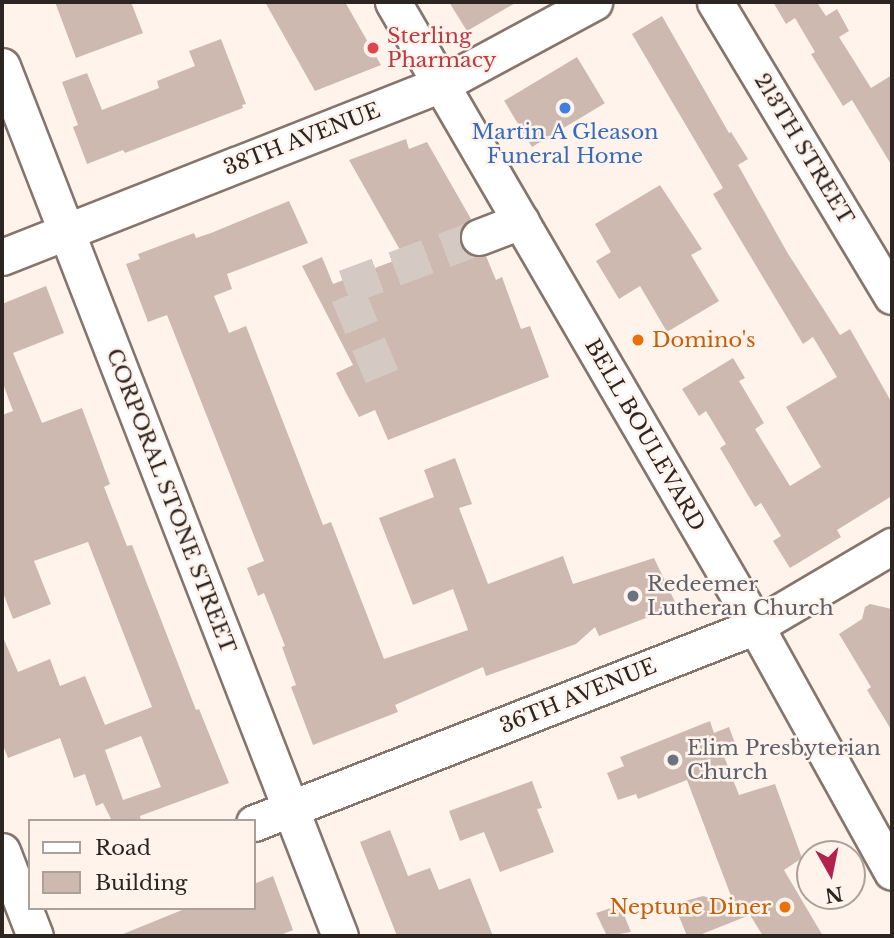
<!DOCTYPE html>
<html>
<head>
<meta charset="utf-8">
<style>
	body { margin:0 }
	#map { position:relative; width:894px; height:938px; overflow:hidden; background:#fff3ec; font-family:"Libre Baskerville",serif }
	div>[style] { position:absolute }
	.building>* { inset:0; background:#ceb9b1; transform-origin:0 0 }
	.minor-tunnel>* { height:35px; margin-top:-17.5px; transform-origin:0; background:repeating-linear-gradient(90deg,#d5cac3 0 35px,transparent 0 53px) }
	.roads { filter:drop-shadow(2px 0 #86756b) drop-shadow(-2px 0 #86756b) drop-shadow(0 2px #86756b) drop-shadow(0 -2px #86756b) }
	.minor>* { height:35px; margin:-17.5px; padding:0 17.5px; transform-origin:17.5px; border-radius:17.5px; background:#fff }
	.dots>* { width:19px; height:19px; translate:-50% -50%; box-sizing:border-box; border:4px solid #fff3ec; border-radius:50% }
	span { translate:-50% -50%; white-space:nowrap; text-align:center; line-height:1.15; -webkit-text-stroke:5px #fff3ec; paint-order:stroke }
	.health-label { font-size:21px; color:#be3a42 }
	.left { translate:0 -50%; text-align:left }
	.shop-label { font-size:21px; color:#366cbe }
	.street-label { font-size:21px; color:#2c2521 }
	.food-label { font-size:21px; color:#c56008 }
	.right { translate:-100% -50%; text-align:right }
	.worship-label { font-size:21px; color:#5b616d }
	.frame { position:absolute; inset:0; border:4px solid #2c2521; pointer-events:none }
	.legend { position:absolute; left:28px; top:819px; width:228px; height:91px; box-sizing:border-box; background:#fff3ec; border:2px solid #aba19b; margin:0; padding:9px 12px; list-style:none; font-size:21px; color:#2c2521 }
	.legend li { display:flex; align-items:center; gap:14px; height:35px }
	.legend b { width:35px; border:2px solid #aba19b }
	.north { position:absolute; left:796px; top:840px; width:70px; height:70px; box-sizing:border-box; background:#fff3ec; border:2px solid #aba19b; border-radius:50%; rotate:171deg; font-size:19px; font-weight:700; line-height:28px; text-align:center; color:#2c2521 }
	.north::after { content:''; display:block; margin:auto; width:24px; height:32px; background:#b3224f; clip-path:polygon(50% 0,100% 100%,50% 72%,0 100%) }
</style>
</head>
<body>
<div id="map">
	<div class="building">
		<div style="clip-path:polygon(55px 2px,131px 2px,143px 33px,76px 58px)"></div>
		<div style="clip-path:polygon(265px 2px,345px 2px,381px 65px,315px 91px)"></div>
		<div style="clip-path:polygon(449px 2px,517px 2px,467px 31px)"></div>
		<div style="clip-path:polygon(773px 2px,822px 2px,818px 4px,826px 16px,837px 9px,849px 31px,839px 37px,871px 88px,892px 75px,892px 166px,852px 100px,843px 106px,811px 54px,815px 52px,795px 18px,786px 24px)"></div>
		<div style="clip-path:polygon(662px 16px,729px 133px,731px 132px,748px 159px,738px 165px,787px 252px,840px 335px,850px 329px,892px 403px,892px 496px,837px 530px,841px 537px,790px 568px,773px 541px,781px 536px,761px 503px,755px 507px,720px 448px,726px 444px,706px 411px,699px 416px,682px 389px,733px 358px,745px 378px,739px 381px,764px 423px,755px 429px,790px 486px,821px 467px,786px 407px,837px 377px,813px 337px,803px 344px,713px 194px,723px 188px,632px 34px)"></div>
		<div style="clip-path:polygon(221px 39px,246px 104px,242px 105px,243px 108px,125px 153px,123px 150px,87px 164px,73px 127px,78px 125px,62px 82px,87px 73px,102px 110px,159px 88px,157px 81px,195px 66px,189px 51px)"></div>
		<div style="left:577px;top:57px;width:54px;height:85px;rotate:59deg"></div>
		<div style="clip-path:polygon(406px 139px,409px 149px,427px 142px,471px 219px,459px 233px,461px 245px,475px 257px,486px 256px,496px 280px,502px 277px,521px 329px,530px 326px,549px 377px,388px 440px,375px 410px,359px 417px,346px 393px,336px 373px,353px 365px,302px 266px,322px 257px,333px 284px,404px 257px,349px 160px)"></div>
		<div style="clip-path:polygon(660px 185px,702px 249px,691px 255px,719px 301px,667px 332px,640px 286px,619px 299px,596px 261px,611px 252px,595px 224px)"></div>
		<div style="clip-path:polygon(289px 201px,308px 243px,227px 274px,232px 289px,214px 296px,229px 333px,246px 326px,323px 525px,331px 522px,384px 659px,468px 630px,453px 589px,413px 605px,379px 518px,434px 497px,424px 470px,455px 458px,472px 504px,459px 508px,488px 584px,563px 556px,573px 584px,654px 558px,677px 606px,599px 636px,595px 627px,576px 644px,486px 676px,483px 667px,395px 705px,398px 712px,313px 745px,291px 687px,296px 685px,282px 647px,285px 646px,264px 593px,258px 596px,247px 568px,264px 561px,167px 315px,148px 322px,126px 264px,140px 259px,138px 254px,194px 233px,196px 238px,211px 233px)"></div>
		<div style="clip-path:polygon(evenodd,46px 286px,64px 333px,13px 353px,42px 423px,82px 408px,110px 484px,104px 487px,127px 546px,132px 545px,196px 710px,199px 709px,229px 783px,140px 816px,141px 821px,112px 821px,103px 803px,96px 806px,85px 774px,74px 778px,60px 738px,8px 758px,2px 743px,2px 635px,18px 672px,50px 659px,60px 686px,85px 676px,105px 725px,152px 707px,88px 542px,34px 561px,51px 604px,13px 619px,2px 590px,2px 415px,13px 411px,2px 381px,2px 304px,46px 286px,141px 736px,161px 787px,123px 800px,105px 750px,141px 736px)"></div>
		<div style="clip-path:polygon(870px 604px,892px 609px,892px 731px,867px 690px,871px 687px,839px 634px,862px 619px,865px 607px)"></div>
		<div style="clip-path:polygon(710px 721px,714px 733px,729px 727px,736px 746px,722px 751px,739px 795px,775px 784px,802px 858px,784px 870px,823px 936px,763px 936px,750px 915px,697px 936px,687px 936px,674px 904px,703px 896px,734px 904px,687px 780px,638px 799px,636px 794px,618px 800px,607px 773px,624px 766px,620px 757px)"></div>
		<div style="clip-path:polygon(532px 781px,542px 808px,537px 809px,554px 852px,500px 872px,484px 832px,460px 841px,449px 811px)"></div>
		<div style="clip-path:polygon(390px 830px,408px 876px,430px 868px,439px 890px,470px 878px,493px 936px,397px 936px,360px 842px)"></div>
		<div style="clip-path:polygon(273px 876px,293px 930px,278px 936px,118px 936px,187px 908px,254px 908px,254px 884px)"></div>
		<div style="clip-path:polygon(620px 905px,631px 932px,607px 936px,596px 913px)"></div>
	</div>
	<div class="minor-tunnel">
		<div style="left:382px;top:376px;width:96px;rotate:-112.6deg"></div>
		<div style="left:345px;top:287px;width:143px;rotate:-20.5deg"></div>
	</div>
	<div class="roads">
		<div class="minor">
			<div style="left:393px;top:2px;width:698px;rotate:59.8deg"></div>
			<div style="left:744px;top:605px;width:305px;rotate:61deg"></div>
			<div style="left:715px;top:2px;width:343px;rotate:59deg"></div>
			<div style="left:2px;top:66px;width:933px;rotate:68.77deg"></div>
			<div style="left:479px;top:237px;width:45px;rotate:-20.9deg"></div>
			<div style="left:2px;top:257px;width:473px;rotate:-21.5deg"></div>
			<div style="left:442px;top:84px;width:173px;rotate:-28.3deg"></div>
			<div style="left:254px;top:823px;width:539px;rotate:-21.43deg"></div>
			<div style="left:756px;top:626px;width:158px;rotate:-30.5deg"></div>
			<div style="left:2px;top:851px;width:91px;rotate:68.8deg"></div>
		</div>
	</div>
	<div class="dots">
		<div style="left:373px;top:48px;background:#e0444e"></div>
		<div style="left:565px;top:108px;background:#3f7fe0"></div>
		<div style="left:638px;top:340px;background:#e8710a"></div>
		<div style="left:633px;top:596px;background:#6b7280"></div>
		<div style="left:673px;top:760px;background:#6b7280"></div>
		<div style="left:785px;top:907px;background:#e8710a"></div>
	</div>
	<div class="health-label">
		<span class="left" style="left:387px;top:48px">Sterling<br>Pharmacy</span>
	</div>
	<div class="shop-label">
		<span style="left:565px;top:144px">Martin A Gleason<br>Funeral Home</span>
	</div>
	<div class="street-label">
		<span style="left:302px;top:139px;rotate:-21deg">38TH AVENUE</span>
		<span style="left:804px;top:149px;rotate:59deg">213TH STREET</span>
		<span style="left:645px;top:435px;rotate:60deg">BELL BOULEVARD</span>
		<span style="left:171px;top:501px;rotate:69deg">CORPORAL STONE STREET</span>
		<span style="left:578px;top:696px;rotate:-22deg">36TH AVENUE</span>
	</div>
	<div class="food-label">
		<span class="left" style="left:652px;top:340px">Domino's</span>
		<span class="right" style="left:771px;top:907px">Neptune Diner</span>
	</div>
	<div class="worship-label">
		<span class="left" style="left:647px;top:596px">Redeemer<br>Lutheran Church</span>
		<span class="left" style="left:687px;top:760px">Elim Presbyterian<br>Church</span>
	</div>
	<div class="frame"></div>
	<ul class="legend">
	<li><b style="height:9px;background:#fff"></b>Road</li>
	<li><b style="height:19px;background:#ceb9b1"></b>Building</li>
	</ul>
	<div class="north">N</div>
</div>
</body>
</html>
